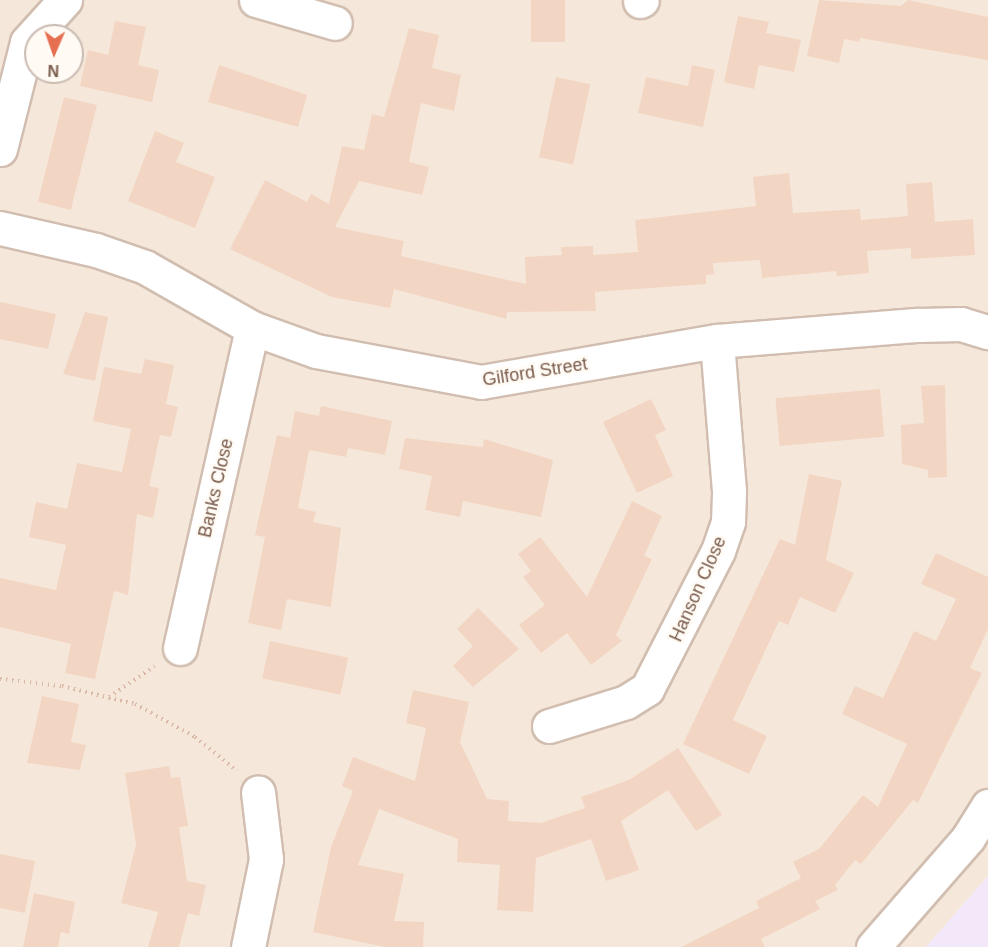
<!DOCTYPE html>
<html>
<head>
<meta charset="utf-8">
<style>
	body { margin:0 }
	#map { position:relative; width:988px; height:947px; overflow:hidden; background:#fdf6ec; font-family:Helvetica,sans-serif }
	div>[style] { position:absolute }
	.residential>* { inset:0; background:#f5e8da }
	.education>* { inset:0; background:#f3e8fa }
	.building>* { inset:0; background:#f3d5c3; transform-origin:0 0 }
	.path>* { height:4px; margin-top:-2px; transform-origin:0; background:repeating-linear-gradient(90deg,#d9b8a5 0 1.5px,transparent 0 6px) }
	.roads { filter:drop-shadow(2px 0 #d1beb0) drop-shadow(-2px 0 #d1beb0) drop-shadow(0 2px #d1beb0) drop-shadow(0 -2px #d1beb0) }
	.minor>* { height:33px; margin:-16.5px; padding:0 16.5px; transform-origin:16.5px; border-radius:16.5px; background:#fff }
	span { translate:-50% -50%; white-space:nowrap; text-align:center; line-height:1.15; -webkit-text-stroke:5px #fffaf3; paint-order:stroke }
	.street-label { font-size:18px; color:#7a5c4d }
	.north { position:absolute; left:24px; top:24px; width:60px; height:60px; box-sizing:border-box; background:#fffaf3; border:2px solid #cabbb1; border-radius:50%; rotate:182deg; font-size:16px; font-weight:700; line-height:24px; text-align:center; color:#7a5c4d }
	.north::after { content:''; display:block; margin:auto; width:21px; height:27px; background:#e76f51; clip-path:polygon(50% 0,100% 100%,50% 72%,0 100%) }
</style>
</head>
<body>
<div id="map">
	<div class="residential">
		<div style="clip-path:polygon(evenodd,0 0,988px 0,988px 876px,926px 947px,0 947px,0 0,36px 36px,72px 36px,72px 72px,36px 72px,36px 36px)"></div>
	</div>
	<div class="education">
		<div style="clip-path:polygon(988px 876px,988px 947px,926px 947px)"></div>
	</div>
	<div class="building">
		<div style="left:531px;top:0;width:34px;height:42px"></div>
		<div style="clip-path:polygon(819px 0,901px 6px,908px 0,988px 17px,988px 60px,860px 38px,859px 42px,844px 39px,839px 63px,807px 56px)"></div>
		<div style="clip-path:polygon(738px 16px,769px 22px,766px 33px,801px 40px,794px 72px,759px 65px,754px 89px,724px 82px)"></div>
		<div style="clip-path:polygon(115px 21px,146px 27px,138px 65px,159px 70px,152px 102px,80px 86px,88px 50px,108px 55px)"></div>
		<div style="clip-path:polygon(409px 28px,439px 35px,432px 68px,461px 75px,454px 111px,421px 103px,409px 162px,429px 167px,422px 195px,359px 181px,335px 227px,404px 241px,401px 256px,526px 284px,525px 257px,562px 255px,561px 247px,593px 246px,593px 255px,638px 252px,635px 220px,756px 206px,753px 177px,789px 173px,793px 213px,860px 209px,861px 220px,908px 216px,906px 184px,932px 182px,935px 222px,973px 219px,975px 255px,911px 259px,911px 248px,867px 251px,869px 273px,837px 276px,836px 271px,762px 278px,760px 260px,713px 263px,714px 274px,706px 275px,706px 284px,595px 292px,596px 311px,507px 312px,506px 319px,394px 289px,390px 308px,332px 297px,230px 249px,265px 180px,307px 202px,311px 194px,329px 204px,342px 146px,364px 150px,372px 114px,384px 117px)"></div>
		<div style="clip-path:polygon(219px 65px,307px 95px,298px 127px,208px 102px)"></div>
		<div style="clip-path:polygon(692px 65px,715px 70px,703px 127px,638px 113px,646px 77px,688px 86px)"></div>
		<div style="left:556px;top:77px;width:35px;height:82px;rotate:12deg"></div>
		<div style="left:64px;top:97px;width:34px;height:108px;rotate:14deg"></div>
		<div style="clip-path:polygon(155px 131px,184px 143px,176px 162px,215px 177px,195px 228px,128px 201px)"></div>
		<div style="clip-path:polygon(0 302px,56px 314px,48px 349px,0 339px)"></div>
		<div style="clip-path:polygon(85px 312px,108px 317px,95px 381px,63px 374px)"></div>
		<div style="clip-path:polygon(145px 359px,174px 365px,166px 404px,178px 407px,171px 437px,160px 435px,149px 486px,159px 488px,153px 518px,137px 514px,128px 595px,114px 591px,95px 679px,65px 673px,71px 644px,0 627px,0 578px,56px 590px,66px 545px,29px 537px,36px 502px,67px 509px,77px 463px,122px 472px,131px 429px,93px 421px,104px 367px,141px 374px)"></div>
		<div style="clip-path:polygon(945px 385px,947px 477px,928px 478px,928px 470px,902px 464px,901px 425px,924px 423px,921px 386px)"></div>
		<div style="left:880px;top:389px;width:48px;height:105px;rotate:85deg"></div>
		<div style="clip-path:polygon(651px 399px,666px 430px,655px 435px,673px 476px,637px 493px,603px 422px)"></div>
		<div style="clip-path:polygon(321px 406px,392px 421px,385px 455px,348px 448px,346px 457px,309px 450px,298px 508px,316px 512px,313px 522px,341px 528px,331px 607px,287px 599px,281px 630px,248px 623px,265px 537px,255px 535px,277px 435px,290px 438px,295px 411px,319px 416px)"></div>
		<div style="clip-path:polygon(405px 438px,483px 447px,484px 439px,553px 460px,541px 517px,463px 501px,460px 517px,425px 510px,432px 476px,399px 469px)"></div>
		<div style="clip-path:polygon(809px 474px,842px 481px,826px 560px,854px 573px,835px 613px,800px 597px,788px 625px,779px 621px,733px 720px,767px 736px,749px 774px,683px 744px,780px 539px,795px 545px)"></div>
		<div style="clip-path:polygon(632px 501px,662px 516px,644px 556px,652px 559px,616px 635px,622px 641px,591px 665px,567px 633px,541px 653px,519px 625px,545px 605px,523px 577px,531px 571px,518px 554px,540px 537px,587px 597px)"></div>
		<div style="clip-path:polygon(936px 553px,988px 577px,988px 629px,970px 668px,982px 673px,918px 803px,913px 800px,861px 864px,855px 860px,835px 885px,838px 890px,815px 901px,820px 909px,761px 939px,765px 947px,681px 947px,759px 908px,756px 901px,801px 878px,793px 862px,819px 849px,863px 795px,878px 807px,907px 744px,842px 714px,855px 686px,883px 698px,914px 631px,936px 641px,956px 599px,921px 584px)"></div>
		<div style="clip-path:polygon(478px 608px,519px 649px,473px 687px,453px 666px,473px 646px,457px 629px)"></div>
		<div style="left:270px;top:641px;width:80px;height:38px;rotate:12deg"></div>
		<div style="clip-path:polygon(413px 690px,469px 702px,460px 742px,487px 799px,509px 801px,508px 821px,541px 823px,585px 808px,581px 797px,629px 780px,678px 748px,722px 815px,696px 831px,668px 790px,621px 821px,639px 870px,606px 881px,591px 839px,536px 858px,533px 912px,497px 910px,500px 865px,457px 862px,458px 839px,379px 809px,358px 865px,404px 874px,394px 921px,424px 922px,423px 947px,385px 947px,313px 932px,331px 847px,353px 791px,342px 786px,353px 757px,415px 781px,426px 728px,406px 723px)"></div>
		<div style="clip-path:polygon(42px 696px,79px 704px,71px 742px,86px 745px,80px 770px,27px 763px)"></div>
		<div style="clip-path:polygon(169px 766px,171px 778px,180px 777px,188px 826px,179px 827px,187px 881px,206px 885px,199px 916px,188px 913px,179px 947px,148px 947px,158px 912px,121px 903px,136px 845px,125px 773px)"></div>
		<div style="clip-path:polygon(0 854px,35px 861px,25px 913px,0 908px)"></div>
		<div style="clip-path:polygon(34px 893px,75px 902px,69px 934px,61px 932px,58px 947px,23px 947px)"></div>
	</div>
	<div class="path">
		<div style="left:0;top:679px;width:62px;rotate:6.4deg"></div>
		<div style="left:62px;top:686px;width:75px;rotate:13.9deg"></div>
		<div style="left:135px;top:704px;width:68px;rotate:28.8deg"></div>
		<div style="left:195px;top:737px;width:54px;rotate:39deg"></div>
		<div style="left:109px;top:697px;width:55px;rotate:-34deg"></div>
	</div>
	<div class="roads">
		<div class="minor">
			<div style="left:256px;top:0;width:82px;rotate:16.2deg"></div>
			<div style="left:640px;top:1px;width:2px;rotate:-27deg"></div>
			<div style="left:0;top:149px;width:110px;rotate:-75.8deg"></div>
			<div style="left:27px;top:42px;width:57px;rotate:-47.9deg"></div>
			<div style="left:0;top:228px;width:98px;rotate:12.9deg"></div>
			<div style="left:96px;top:250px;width:52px;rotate:19.1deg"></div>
			<div style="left:145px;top:267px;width:123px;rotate:29.7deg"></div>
			<div style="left:252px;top:328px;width:68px;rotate:19.8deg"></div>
			<div style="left:316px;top:351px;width:168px;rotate:10.6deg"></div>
			<div style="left:481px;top:382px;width:240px;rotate:-9.9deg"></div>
			<div style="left:717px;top:341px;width:202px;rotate:-4.6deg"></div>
			<div style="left:918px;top:325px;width:43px;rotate:-1.3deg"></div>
			<div style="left:961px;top:324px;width:28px;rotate:17deg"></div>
			<div style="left:180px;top:648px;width:328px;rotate:-77.3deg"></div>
			<div style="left:549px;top:726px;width:81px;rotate:-17.3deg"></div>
			<div style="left:626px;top:702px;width:25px;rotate:-32deg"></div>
			<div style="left:647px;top:689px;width:155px;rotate:-62.8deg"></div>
			<div style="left:718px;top:551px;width:31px;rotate:-71deg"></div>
			<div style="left:728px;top:522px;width:31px;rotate:-88deg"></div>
			<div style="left:729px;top:491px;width:150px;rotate:-94.6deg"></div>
			<div style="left:248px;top:947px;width:90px;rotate:-78.4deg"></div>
			<div style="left:266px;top:859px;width:67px;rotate:-96.8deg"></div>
			<div style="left:873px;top:947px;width:145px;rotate:-48.9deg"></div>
			<div style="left:968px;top:838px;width:38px;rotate:-58deg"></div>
		</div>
	</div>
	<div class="street-label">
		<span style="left:535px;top:372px;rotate:-9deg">Gilford Street</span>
		<span style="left:216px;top:488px;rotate:-77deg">Banks Close</span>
		<span style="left:698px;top:589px;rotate:-66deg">Hanson Close</span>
	</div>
	<div class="north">N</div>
</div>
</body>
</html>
